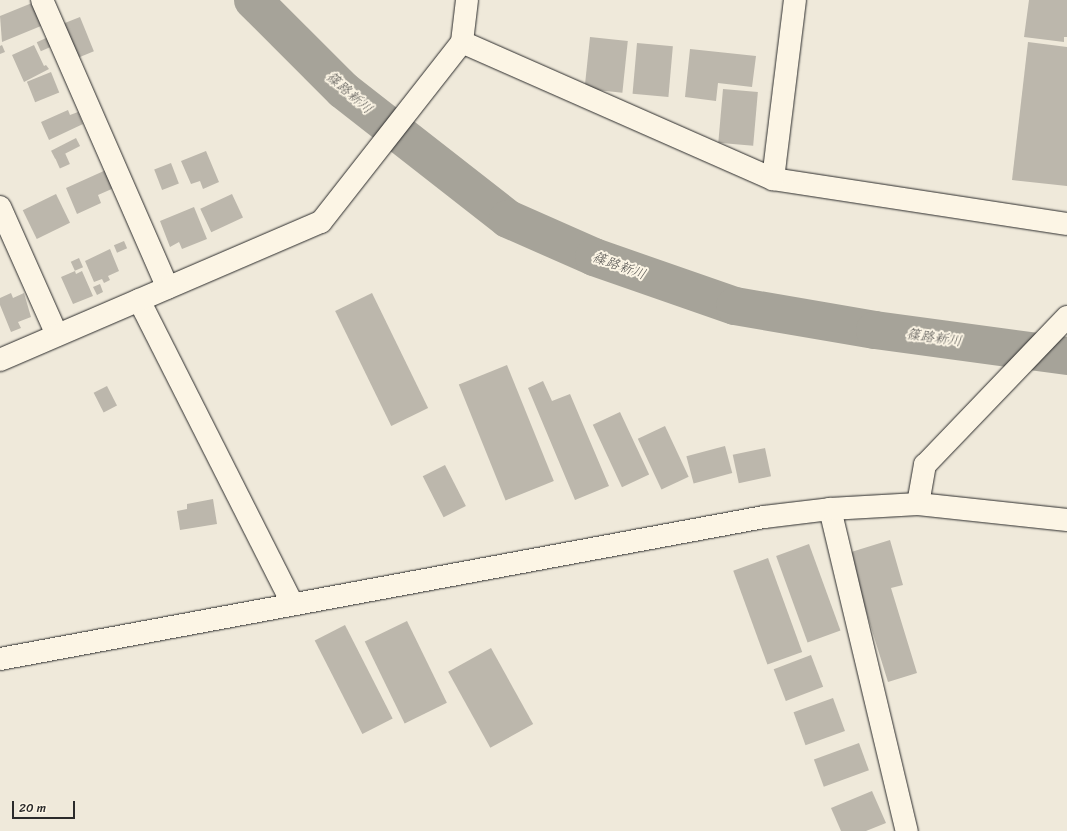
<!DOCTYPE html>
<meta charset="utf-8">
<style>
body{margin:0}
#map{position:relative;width:1067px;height:831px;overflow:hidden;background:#efe9da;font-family:Sriracha,"Klee One",sans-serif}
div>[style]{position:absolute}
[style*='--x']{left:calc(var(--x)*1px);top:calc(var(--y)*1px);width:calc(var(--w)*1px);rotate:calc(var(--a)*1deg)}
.river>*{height:38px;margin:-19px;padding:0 19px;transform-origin:19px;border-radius:19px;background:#a6a399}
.building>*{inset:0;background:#bcb7ac;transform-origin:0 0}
.roads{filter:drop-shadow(0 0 1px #2b2b2b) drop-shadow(0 0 1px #2b2b2b)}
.minor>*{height:22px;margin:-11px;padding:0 11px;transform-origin:11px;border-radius:11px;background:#fcf5e5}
span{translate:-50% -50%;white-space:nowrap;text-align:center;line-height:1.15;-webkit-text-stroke:4px #fcf5e5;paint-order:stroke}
.water-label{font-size:14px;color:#565552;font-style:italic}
.scale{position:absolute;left:12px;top:801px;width:63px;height:18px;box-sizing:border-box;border:2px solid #2b2b2b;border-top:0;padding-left:5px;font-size:12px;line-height:14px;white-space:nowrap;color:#2b2b2b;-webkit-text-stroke:3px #fcf5e5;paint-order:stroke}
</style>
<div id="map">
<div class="river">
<i style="--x:253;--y:0;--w:127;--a:45"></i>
<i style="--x:343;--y:90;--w:209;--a:38"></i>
<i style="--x:508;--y:219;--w:94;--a:23.8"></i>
<i style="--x:594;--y:257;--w:149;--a:19.2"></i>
<i style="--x:735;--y:306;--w:142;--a:9.7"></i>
<i style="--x:875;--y:330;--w:194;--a:7.7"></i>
</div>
<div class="building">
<i style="clip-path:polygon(1029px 0,1067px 0,1067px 37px,1064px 37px,1064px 42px,1024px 37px)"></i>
<i style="clip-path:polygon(32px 3px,41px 26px,2px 42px,0 16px)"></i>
<i style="left:80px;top:17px;width:37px;height:17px;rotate:68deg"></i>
<i style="left:55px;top:34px;width:10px;height:20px;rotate:66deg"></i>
<i style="left:590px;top:37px;width:38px;height:52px;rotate:6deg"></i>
<i style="clip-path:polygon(1028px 42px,1067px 47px,1067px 186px,1012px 180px)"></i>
<i style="left:637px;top:43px;width:36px;height:51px;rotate:5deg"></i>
<i style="clip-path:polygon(2px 45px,5px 52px,0 54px,0 46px)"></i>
<i style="clip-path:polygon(34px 45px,44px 66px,46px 65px,49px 69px,24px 82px,12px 55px)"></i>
<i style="clip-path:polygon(690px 49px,756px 56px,752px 87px,718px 83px,716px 101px,685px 97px)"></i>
<i style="left:51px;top:72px;width:22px;height:26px;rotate:68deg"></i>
<i style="left:723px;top:89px;width:35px;height:54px;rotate:5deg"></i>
<i style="clip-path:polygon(68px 110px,70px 115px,78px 112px,83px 124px,49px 140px,41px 122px)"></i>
<i style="left:76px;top:138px;width:9px;height:28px;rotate:63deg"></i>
<i style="clip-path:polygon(206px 151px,219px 182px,203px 189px,200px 181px,191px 184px,181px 161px)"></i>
<i style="left:65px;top:153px;width:12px;height:11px;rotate:66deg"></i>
<i style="left:171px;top:163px;width:22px;height:18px;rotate:69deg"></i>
<i style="clip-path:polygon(106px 170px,114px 188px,98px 195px,101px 203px,77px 214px,66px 188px)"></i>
<i style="left:56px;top:194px;width:32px;height:37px;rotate:64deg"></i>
<i style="left:232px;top:194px;width:26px;height:35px;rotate:65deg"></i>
<i style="clip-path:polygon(194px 207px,207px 239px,182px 249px,179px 242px,170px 247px,160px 221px)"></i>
<i style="left:124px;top:241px;width:8px;height:11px;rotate:67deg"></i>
<i style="clip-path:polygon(110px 249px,119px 271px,108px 276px,110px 280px,104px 283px,102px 279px,94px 282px,85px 261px)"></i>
<i style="left:79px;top:258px;width:10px;height:9px;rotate:66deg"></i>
<i style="clip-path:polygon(75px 271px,76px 274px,82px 271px,93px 296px,73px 304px,61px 277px)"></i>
<i style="clip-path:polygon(100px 284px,103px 292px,97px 295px,93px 287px)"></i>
<i style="clip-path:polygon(11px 293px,13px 298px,24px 293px,31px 317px,18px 322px,21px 328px,11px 332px,0 305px,0 298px)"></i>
<i style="left:372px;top:293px;width:128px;height:41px;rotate:64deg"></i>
<i style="left:507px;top:365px;width:125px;height:52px;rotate:68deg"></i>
<i style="clip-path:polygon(543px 381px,552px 401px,570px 394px,609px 486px,575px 500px,528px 388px)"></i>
<i style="left:107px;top:386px;width:22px;height:15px;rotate:63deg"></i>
<i style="left:620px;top:412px;width:69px;height:30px;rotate:65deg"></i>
<i style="left:665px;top:426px;width:56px;height:30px;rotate:65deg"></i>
<i style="left:725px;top:446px;width:28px;height:40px;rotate:75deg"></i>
<i style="left:765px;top:448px;width:29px;height:33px;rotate:78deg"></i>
<i style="left:445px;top:465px;width:46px;height:25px;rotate:63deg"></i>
<i style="clip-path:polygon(213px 499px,217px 524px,180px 530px,177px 511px,187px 509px,187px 504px)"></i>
<i style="clip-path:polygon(890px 540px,903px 585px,891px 588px,917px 673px,888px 682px,848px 553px)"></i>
<i style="left:809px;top:544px;width:92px;height:35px;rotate:70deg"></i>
<i style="left:768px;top:558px;width:100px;height:37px;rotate:70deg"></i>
<i style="left:407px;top:621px;width:91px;height:47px;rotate:64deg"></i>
<i style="left:345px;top:625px;width:105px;height:34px;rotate:63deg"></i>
<i style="left:491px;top:648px;width:87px;height:49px;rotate:61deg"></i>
<i style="left:811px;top:655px;width:34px;height:40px;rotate:69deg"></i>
<i style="left:833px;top:698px;width:35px;height:42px;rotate:70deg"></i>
<i style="left:859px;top:743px;width:29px;height:48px;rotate:70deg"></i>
<i style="clip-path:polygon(872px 791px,886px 823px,866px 831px,841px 831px,831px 808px)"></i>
</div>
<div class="roads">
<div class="minor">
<i style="--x:42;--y:0;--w:314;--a:66.4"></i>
<i style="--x:462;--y:42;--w:340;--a:23.8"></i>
<i style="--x:773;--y:179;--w:297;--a:8.7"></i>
<i style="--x:773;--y:179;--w:180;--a:-83"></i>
<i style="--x:0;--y:207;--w:140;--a:66"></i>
<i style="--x:139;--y:300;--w:339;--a:63.2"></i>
<i style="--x:0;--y:360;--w:349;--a:-23.3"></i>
<i style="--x:321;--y:222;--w:229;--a:-51.9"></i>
<i style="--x:462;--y:42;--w:42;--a:-83.2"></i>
<i style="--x:918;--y:504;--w:40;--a:-80"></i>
<i style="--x:925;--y:465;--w:205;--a:-46.2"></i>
<i style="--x:830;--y:509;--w:331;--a:76.6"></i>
<i style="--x:0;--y:659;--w:777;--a:-10.53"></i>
<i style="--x:764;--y:517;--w:66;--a:-6.9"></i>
<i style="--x:830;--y:509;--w:88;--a:-3.3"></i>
<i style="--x:918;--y:504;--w:150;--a:6.1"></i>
</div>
</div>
<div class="water-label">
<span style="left:349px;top:93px;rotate:41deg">篠路新川</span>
<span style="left:619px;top:266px;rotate:20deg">篠路新川</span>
<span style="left:934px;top:338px;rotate:8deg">篠路新川</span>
</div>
<div class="scale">20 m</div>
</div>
